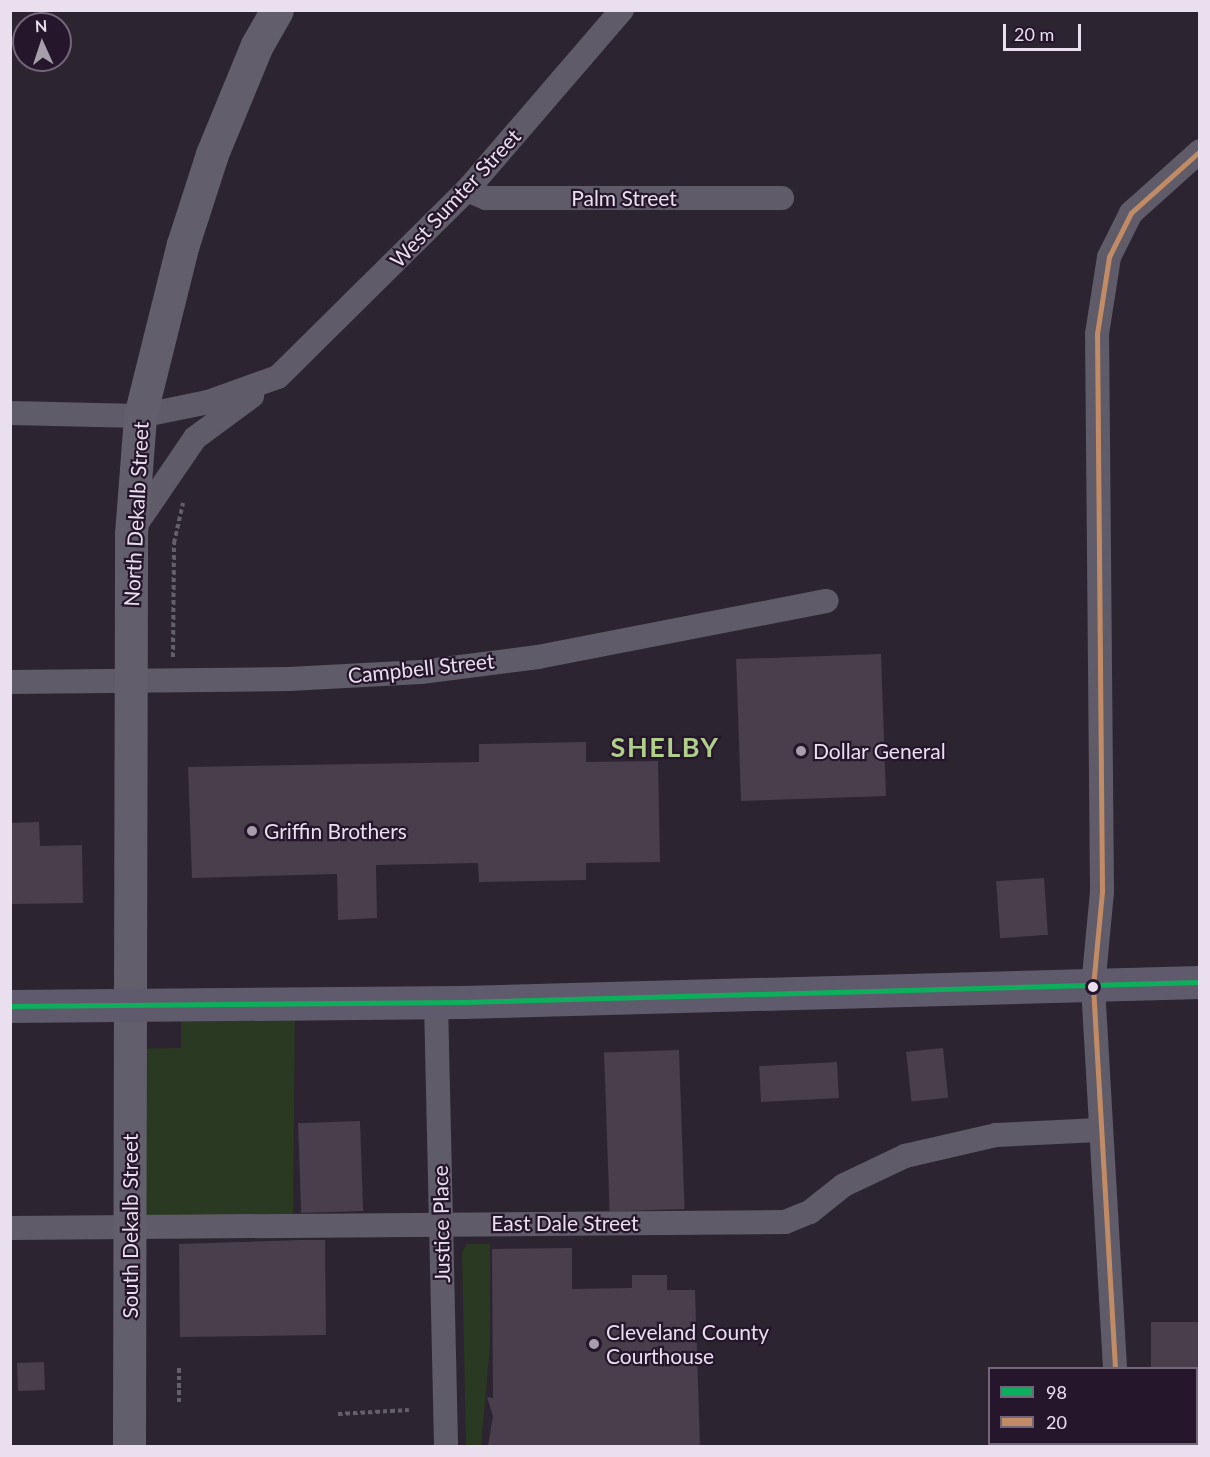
<!DOCTYPE html>
<style>
body{margin:0}
#map{position:relative;width:1210px;height:1457px;overflow:hidden;background:#2d2431;font-family:Lato,sans-serif}
div>[style]{position:absolute}
[style*='--x']{left:calc(var(--x)*1px);top:calc(var(--y)*1px);width:calc(var(--w)*1px);rotate:calc(var(--a)*1deg)}
.green>*{inset:0;background:#2a3921}
.building>*{inset:0;background:#483e4c;transform-origin:0 0}
.path>*{height:4px;margin-top:-2px;transform-origin:0;background:repeating-linear-gradient(90deg,#64606b 0 4.5px,transparent 0 7.5px)}
.street>*{height:24px;margin:-12px;padding:0 12px;transform-origin:12px;border-radius:12px;background:#5f5b68}
.secondary>*{height:33px;margin:-16.5px;padding:0 16.5px;transform-origin:16.5px;border-radius:16.5px;background:#625e6c}
.primary>*{height:33px;margin:-16.5px;padding:0 16.5px;transform-origin:16.5px;border-radius:16.5px;background:#605b6c}
.bus-1>*{height:4.5px;margin:-2.25px;padding:0 2.25px;transform-origin:2.25px;border-radius:2.25px;background:#0daf5c}
.bus-2>*{height:4.5px;margin:-2.25px;padding:0 2.25px;transform-origin:2.25px;border-radius:2.25px;background:#c18c65}
.dots>*{width:16px;height:16px;translate:-50% -50%;box-sizing:border-box;border:3px solid #25162c;border-radius:50%}
span{translate:-50% -50%;white-space:nowrap;text-align:center;line-height:1.15;-webkit-text-stroke:4.5px #25162c;paint-order:stroke}
.street-label{font-size:21px;color:#e9dfee}
.poi-label{font-size:21px;color:#e9dfee}
.left{translate:0 -50%;text-align:left}
.district-label{font-size:27px;color:#b0cf89;font-weight:700;letter-spacing:1.5px}
.frame{position:absolute;inset:0;border:12px solid #e9dfee;pointer-events:none}
.legend{position:absolute;left:988px;top:1367px;width:210px;height:78px;box-sizing:border-box;background:#25162c;border:2px solid #73667a;margin:0;padding:8px 10px;list-style:none;font-size:18px;color:#e9dfee}
.legend li{display:flex;align-items:center;gap:12px;height:30px}
.legend b{width:30px;border:2px solid #73667a}
.north{position:absolute;left:12px;top:12px;width:60px;height:60px;box-sizing:border-box;background:#25162c;border:2px solid #73667a;border-radius:50%;rotate:357deg;font-size:16px;font-weight:700;line-height:24px;text-align:center;color:#e9dfee}
.north::after{content:'';display:block;margin:auto;width:21px;height:27px;background:#a79eac;clip-path:polygon(50% 0,100% 100%,50% 72%,0 100%)}
.scale{position:absolute;left:1003px;top:24px;width:78px;height:27px;box-sizing:border-box;border:3px solid #e9dfee;border-top:0;padding-left:8px;font-size:18px;line-height:21px;white-space:nowrap;color:#e9dfee;-webkit-text-stroke:4px #25162c;paint-order:stroke}
</style>
<div id="map">
<div class="green">
<i style="clip-path:polygon(295px 1004px,293px 1226px,130px 1228px,130px 1049px,181px 1048px,181px 1006px)"></i>
<i style="clip-path:polygon(467px 1244px,490px 1244px,490px 1346px,481px 1446px,466px 1446px,462px 1252px)"></i>
</div>
<div class="building">
<i style="left:881px;top:654px;width:142px;height:145px;rotate:88deg"></i>
<i style="clip-path:polygon(586px 742px,586px 762px,658px 761px,660px 862px,586px 863px,586px 880px,479px 882px,478px 863px,376px 865px,377px 918px,338px 920px,337px 874px,192px 878px,188px 767px,479px 762px,479px 744px)"></i>
<i style="clip-path:polygon(39px 822px,40px 846px,82px 845px,83px 903px,10px 904px,10px 823px)"></i>
<i style="left:1044px;top:878px;width:57px;height:48px;rotate:86deg"></i>
<i style="left:943px;top:1048px;width:50px;height:37px;rotate:84deg"></i>
<i style="left:679px;top:1050px;width:159px;height:75px;rotate:88deg"></i>
<i style="left:837px;top:1062px;width:36px;height:78px;rotate:87deg"></i>
<i style="left:360px;top:1121px;width:90px;height:62px;rotate:88deg"></i>
<i style="clip-path:polygon(301px 1240px,325px 1240px,326px 1335px,180px 1337px,179px 1244px)"></i>
<i style="clip-path:polygon(572px 1248px,572px 1289px,632px 1288px,632px 1275px,667px 1275px,667px 1290px,695px 1290px,700px 1446px,488px 1446px,493px 1416px,487px 1397px,493px 1398px,492px 1249px)"></i>
<i style="left:1200px;top:1322px;width:46px;height:49px;rotate:90deg"></i>
<i style="left:44px;top:1362px;width:28px;height:27px;rotate:88deg"></i>
</div>
<div class="path">
<i style="--x:173;--y:657;--w:114;--a:-89.5"></i>
<i style="--x:174;--y:543;--w:41;--a:-77.3"></i>
<i style="--x:179;--y:1368;--w:34;--a:90"></i>
<i style="--x:338;--y:1414;--w:71;--a:-3.2"></i>
</div>
<div class="street">
<i style="--x:467;--y:190;--w:21;--a:23"></i>
<i style="--x:486;--y:198;--w:296;--a:0"></i>
<i style="--x:10;--y:413;--w:130;--a:1.3"></i>
<i style="--x:140;--y:416;--w:69;--a:-11.6"></i>
<i style="--x:208;--y:402;--w:74;--a:-19.7"></i>
<i style="--x:278;--y:377;--w:266;--a:-44.7"></i>
<i style="--x:467;--y:190;--w:238;--a:-49.3"></i>
<i style="--x:133;--y:529;--w:110;--a:-55.7"></i>
<i style="--x:195;--y:438;--w:71;--a:-36.4"></i>
<i style="--x:10;--y:682;--w:279;--a:-0.6"></i>
<i style="--x:289;--y:679;--w:132;--a:-3"></i>
<i style="--x:421;--y:672;--w:118;--a:-7.3"></i>
<i style="--x:538;--y:657;--w:294;--a:-11"></i>
<i style="--x:436;--y:1002;--w:444;--a:88.7"></i>
<i style="--x:10;--y:1228;--w:775;--a:-0.44"></i>
<i style="--x:785;--y:1222;--w:27;--a:-22"></i>
<i style="--x:810;--y:1212;--w:43;--a:-38.5"></i>
<i style="--x:844;--y:1185;--w:68;--a:-25.4"></i>
<i style="--x:905;--y:1156;--w:93;--a:-13"></i>
<i style="--x:996;--y:1135;--w:103;--a:-2.8"></i>
<i style="--x:1115;--y:1368;--w:382;--a:-93.3"></i>
<i style="--x:1093;--y:987;--w:96;--a:-84.6"></i>
<i style="--x:1102;--y:891;--w:557;--a:-90.51"></i>
<i style="--x:1097;--y:334;--w:78;--a:-81.1"></i>
<i style="--x:1109;--y:257;--w:49;--a:-63.4"></i>
<i style="--x:1131;--y:213;--w:93;--a:-41.9"></i>
<i style="--x:1109;--y:1446;--w:2;--a:-63"></i>
</div>
<div class="secondary">
<i style="--x:129;--y:1446;--w:912;--a:-89.87"></i>
<i style="--x:131;--y:534;--w:118;--a:-85.6"></i>
<i style="--x:140;--y:416;--w:177;--a:-76"></i>
<i style="--x:183;--y:244;--w:95;--a:-72.1"></i>
<i style="--x:212;--y:154;--w:118;--a:-67.6"></i>
<i style="--x:257;--y:45;--w:40;--a:-60.3"></i>
</div>
<div class="primary">
<i style="--x:10;--y:1006;--w:453;--a:-0.5"></i>
<i style="--x:463;--y:1002;--w:737;--a:-1.55"></i>
</div>
<div class="bus-1">
<i style="--x:10;--y:1006;--w:453;--a:-0.5"></i>
<i style="--x:463;--y:1002;--w:737;--a:-1.55"></i>
</div>
<div class="bus-2">
<i style="--x:1115;--y:1368;--w:382;--a:-93.3"></i>
<i style="--x:1093;--y:987;--w:96;--a:-84.6"></i>
<i style="--x:1102;--y:891;--w:557;--a:-90.51"></i>
<i style="--x:1097;--y:334;--w:78;--a:-81.1"></i>
<i style="--x:1109;--y:257;--w:49;--a:-63.4"></i>
<i style="--x:1131;--y:213;--w:93;--a:-41.9"></i>
</div>
<div class="dots">
<i style="left:801px;top:751px;background:#a79eac"></i>
<i style="left:252px;top:831px;background:#a79eac"></i>
<i style="left:1093px;top:987px;background:#e9dfee"></i>
<i style="left:594px;top:1344px;background:#a79eac"></i>
</div>
<div class="street-label">
<span style="left:455px;top:198px;rotate:-47deg">West Sumter Street</span>
<span style="left:624px;top:198px">Palm Street</span>
<span style="left:136px;top:514px;rotate:-87deg">North Dekalb Street</span>
<span style="left:421px;top:668px;rotate:-6deg">Campbell Street</span>
<span style="left:565px;top:1223px">East Dale Street</span>
<span style="left:441px;top:1224px;rotate:-91deg">Justice Place</span>
<span style="left:130px;top:1226px;rotate:-90deg">South Dekalb Street</span>
</div>
<div class="poi-label">
<span class="left" style="left:813px;top:751px">Dollar General</span>
<span class="left" style="left:264px;top:831px">Griffin Brothers</span>
<span class="left" style="left:606px;top:1344px">Cleveland County<br>Courthouse</span>
</div>
<div class="district-label">
<span style="left:665px;top:747px">SHELBY</span>
</div>
<div class="frame"></div>
<ul class="legend">
<li><b style="height:8px;background:#0daf5c"></b>98</li>
<li><b style="height:8px;background:#c18c65"></b>20</li>
</ul>
<div class="north">N</div>
<div class="scale">20 m</div>
</div>
